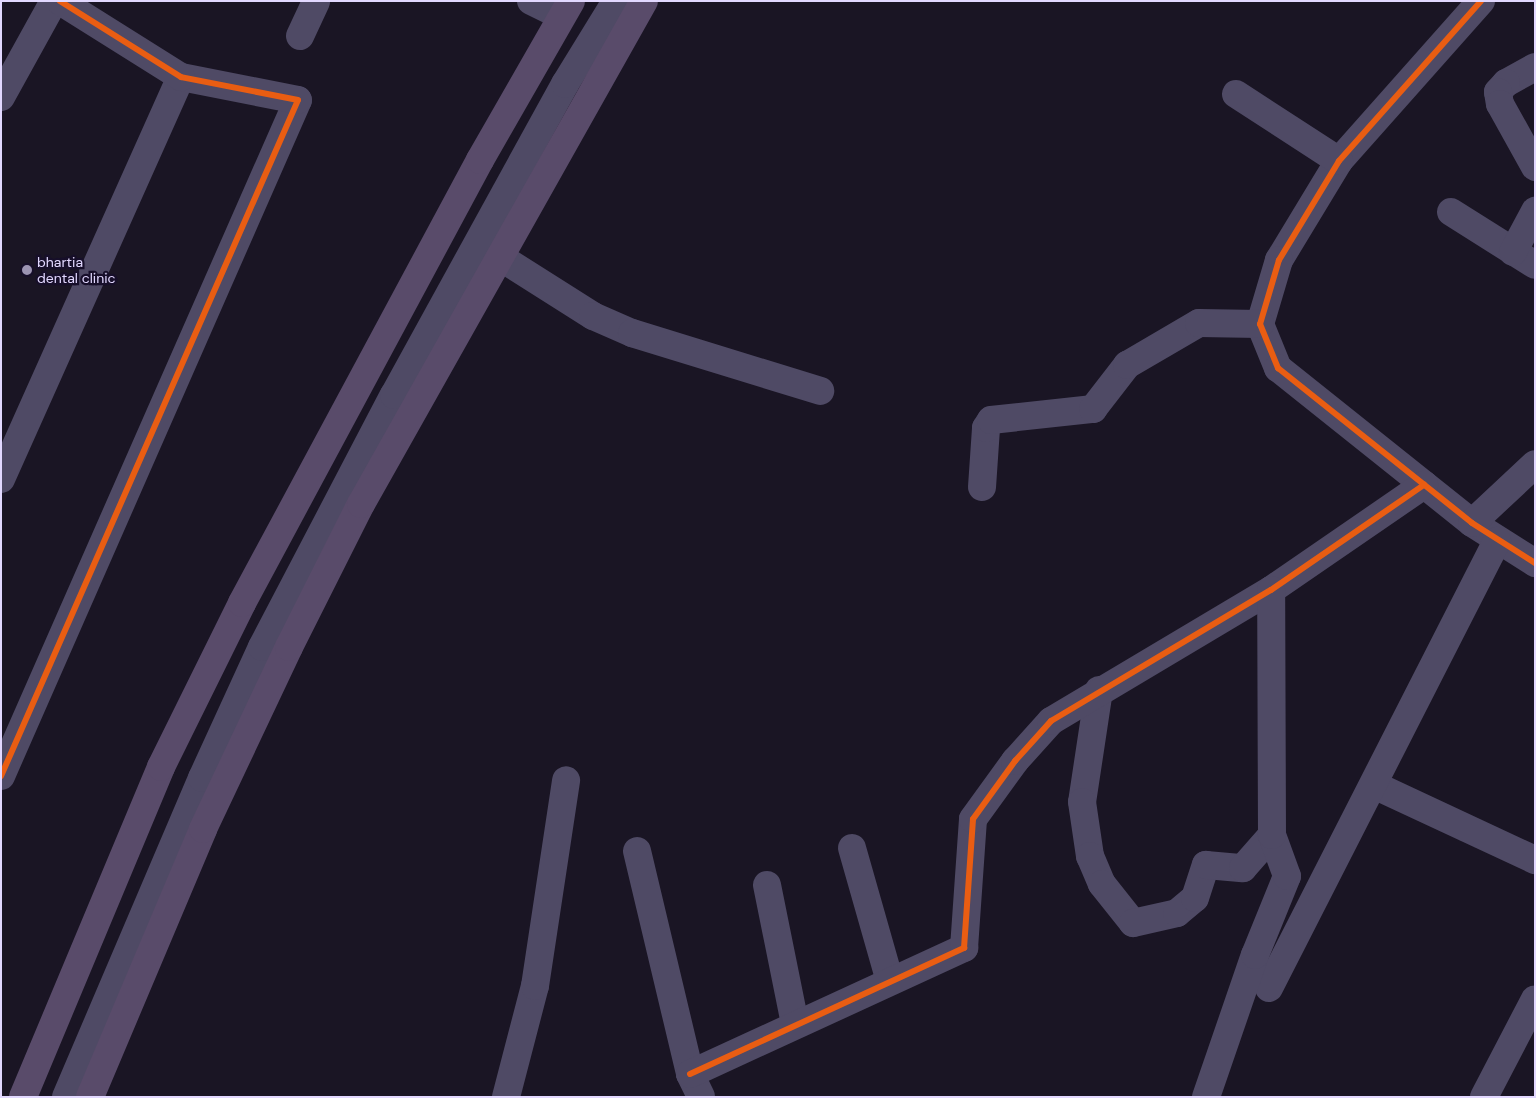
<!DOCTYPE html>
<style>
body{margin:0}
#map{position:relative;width:1536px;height:1098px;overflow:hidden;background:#1a1524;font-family:"DM Sans",sans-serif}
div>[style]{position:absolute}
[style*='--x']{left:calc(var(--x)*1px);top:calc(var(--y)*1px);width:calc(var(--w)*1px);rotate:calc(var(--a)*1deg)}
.minor>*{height:28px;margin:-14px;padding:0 14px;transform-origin:14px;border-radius:14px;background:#4f4a65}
.major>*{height:28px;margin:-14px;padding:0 14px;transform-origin:14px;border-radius:14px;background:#594b6a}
.cycleway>*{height:6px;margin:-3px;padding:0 3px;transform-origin:3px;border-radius:3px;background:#e95d12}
.dots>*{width:14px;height:14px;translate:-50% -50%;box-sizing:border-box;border:2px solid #170f2a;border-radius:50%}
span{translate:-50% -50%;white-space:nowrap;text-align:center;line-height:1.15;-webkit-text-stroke:4.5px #170f2a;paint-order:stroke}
.poi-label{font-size:14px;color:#e2d8ff}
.left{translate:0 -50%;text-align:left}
.frame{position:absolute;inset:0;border:2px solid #e2d8ff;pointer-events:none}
</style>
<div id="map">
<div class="minor">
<i style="--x:531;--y:1;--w:34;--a:26"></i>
<i style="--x:1481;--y:1;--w:214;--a:131.6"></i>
<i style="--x:1339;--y:161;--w:116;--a:121.2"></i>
<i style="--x:1279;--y:260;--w:67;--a:106.5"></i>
<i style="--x:1260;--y:324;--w:48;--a:67.8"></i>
<i style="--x:1278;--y:368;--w:248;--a:38.6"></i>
<i style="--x:1472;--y:523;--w:75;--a:32.4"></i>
<i style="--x:300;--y:36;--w:38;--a:-65"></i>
<i style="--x:1535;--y:67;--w:33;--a:151"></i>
<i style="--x:1506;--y:83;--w:12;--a:132"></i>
<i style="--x:1498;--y:92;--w:12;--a:81"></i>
<i style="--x:1500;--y:104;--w:72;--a:60.9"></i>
<i style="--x:1236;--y:94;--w:123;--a:33"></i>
<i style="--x:1;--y:97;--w:110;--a:-61.1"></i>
<i style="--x:1451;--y:212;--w:99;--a:32.2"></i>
<i style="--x:1513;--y:252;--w:47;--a:-61.8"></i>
<i style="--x:500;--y:257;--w:110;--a:32.4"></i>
<i style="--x:593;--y:316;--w:43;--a:23.6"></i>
<i style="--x:632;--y:333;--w:197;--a:17.1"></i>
<i style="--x:1;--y:479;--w:440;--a:-65.9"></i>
<i style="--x:982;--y:487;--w:59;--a:-86.1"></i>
<i style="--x:986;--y:428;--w:9;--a:-58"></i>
<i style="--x:991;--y:420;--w:103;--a:-6.2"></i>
<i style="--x:1093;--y:409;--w:56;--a:-52.3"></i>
<i style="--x:1127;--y:365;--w:83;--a:-30.3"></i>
<i style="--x:1199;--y:323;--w:61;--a:0.9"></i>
<i style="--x:1472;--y:523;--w:86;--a:-43.1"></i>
<i style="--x:1099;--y:690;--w:113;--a:98.6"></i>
<i style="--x:1082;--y:802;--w:55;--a:81.6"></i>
<i style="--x:1090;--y:856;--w:30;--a:67"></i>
<i style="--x:1102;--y:884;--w:50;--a:51.5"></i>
<i style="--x:1133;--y:923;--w:45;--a:-12.8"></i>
<i style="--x:1177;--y:913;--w:23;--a:-40"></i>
<i style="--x:1195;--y:898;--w:35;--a:-72"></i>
<i style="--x:1206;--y:865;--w:37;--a:5"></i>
<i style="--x:1243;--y:868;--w:44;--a:-48.7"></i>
<i style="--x:1;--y:776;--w:738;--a:-66.28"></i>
<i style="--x:298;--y:100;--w:119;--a:-168.9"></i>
<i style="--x:181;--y:77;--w:143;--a:-147.9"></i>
<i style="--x:1374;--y:785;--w:178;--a:25"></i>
<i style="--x:852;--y:848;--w:138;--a:74.1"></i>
<i style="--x:637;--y:851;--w:229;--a:76.6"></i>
<i style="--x:690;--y:1074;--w:25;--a:64"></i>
<i style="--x:767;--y:885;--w:142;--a:78.6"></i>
<i style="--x:1269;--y:988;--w:502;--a:-62.98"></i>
<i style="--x:690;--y:1074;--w:302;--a:-24.7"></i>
<i style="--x:964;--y:948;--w:129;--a:-86"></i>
<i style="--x:973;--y:819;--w:72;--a:-54.1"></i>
<i style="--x:1015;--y:761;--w:54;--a:-48"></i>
<i style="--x:1051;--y:721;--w:256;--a:-30.8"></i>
<i style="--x:1271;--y:590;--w:186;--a:-34.5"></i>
<i style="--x:66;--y:1097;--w:347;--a:-66.9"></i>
<i style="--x:202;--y:778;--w:144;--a:-65.4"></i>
<i style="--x:262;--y:647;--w:284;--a:-62.4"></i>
<i style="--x:394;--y:395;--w:355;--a:-61.2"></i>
<i style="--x:565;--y:84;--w:97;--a:-58.4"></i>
<i style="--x:506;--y:1097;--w:115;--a:-75.4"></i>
<i style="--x:535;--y:986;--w:208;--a:-81.4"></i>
<i style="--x:1206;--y:1097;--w:150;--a:-71"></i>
<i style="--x:1255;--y:955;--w:85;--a:-67.9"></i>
<i style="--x:1287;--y:876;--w:44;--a:-110.1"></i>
<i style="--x:1272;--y:835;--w:245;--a:-90.2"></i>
<i style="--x:1484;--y:1097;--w:110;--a:-62.5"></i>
</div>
<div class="major">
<i style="--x:23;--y:1097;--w:358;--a:-67.3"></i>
<i style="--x:161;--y:767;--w:183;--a:-63.7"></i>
<i style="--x:242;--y:603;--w:503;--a:-61.75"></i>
<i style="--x:480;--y:160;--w:183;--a:-60.2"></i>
<i style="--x:90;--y:1097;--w:291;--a:-67.1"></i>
<i style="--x:203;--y:829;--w:201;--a:-64.7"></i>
<i style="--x:289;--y:647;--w:160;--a:-63.3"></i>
<i style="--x:361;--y:504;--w:577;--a:-60.64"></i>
</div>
<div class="cycleway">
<i style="--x:1481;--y:1;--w:214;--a:131.6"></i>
<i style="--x:1339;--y:161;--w:116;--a:121.2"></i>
<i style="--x:1279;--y:260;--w:67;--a:106.5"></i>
<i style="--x:1260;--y:324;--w:48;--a:67.8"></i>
<i style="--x:1278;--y:368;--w:248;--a:38.6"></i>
<i style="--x:1472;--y:523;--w:75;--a:32.4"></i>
<i style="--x:1;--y:776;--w:738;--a:-66.28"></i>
<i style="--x:298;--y:100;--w:119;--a:-168.9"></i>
<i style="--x:181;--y:77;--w:143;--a:-147.9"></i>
<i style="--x:690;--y:1074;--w:302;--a:-24.7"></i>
<i style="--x:964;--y:948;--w:129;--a:-86"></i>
<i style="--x:973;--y:819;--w:72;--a:-54.1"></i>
<i style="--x:1015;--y:761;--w:54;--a:-48"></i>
<i style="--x:1051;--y:721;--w:256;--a:-30.8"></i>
<i style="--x:1271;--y:590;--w:186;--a:-34.5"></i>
</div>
<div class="dots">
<i style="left:27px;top:270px;background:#9c94b2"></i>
</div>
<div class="poi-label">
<span class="left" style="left:37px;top:270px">bhartia<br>dental clinic</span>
</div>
<div class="frame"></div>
</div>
